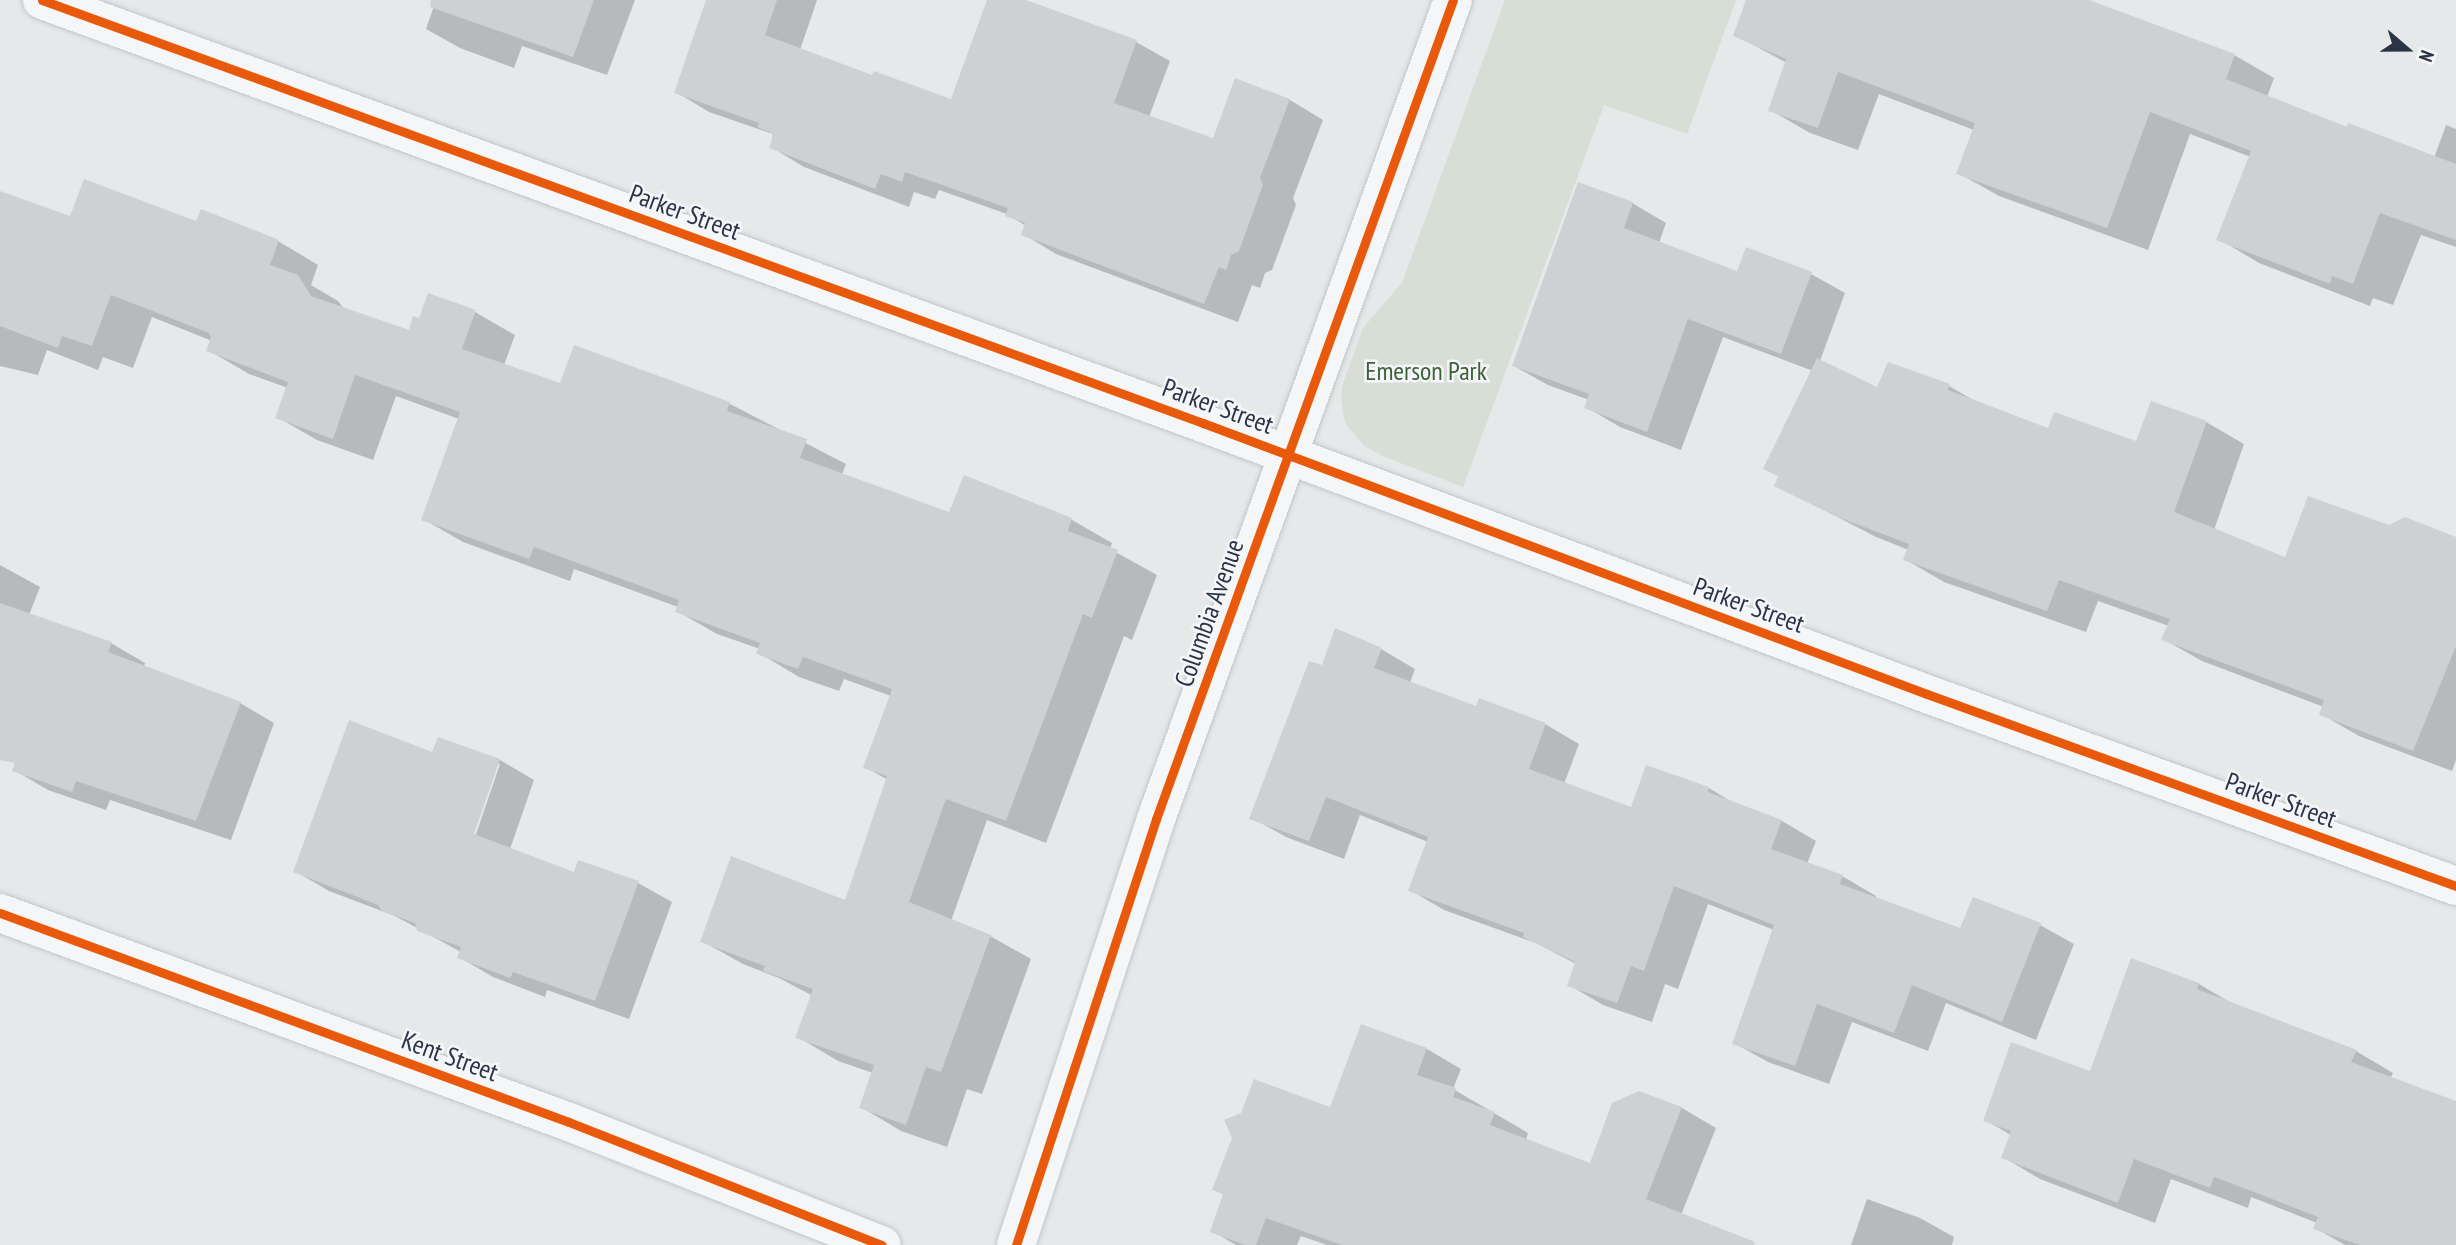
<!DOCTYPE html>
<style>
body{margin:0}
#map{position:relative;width:2456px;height:1245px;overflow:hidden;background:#e6e8ea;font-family:"PT Sans Narrow",sans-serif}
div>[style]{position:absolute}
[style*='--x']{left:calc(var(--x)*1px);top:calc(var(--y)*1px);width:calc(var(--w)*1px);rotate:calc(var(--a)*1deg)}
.green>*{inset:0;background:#d6ded6}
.shadow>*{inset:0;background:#0003}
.building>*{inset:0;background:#ced0d3}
.roads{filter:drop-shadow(0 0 2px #c4c6c8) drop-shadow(0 0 2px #c4c6c8)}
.minor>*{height:38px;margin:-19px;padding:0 19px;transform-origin:19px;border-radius:19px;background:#f5f6f7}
.tertiary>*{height:38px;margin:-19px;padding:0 19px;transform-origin:19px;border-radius:19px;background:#f5f6f7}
.cycleway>*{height:9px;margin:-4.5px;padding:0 4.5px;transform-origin:4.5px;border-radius:4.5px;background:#e8590c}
span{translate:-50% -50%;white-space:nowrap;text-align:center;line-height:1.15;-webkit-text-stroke:5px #f4f6f9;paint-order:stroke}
.street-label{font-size:26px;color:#2b3445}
.park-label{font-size:26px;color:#3f6138}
.north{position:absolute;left:2372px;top:14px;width:70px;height:70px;-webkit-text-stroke:5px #f4f6f9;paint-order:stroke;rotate:110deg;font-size:19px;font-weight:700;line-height:28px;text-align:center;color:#2b3445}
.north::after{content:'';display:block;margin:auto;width:24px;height:32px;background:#2b3445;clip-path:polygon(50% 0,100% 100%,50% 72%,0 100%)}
</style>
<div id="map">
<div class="green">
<i style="clip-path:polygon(1505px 0,1736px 0,1687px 134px,1604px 105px,1463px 487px,1385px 457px,1364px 446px,1345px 423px,1341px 399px,1343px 383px,1363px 328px,1402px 283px)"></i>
</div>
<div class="shadow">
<i style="clip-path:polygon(436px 0,635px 0,607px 75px,522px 46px,514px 68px,460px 48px,426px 29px)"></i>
<i style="clip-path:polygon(708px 0,817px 0,800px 50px,873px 78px,952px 101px,988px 0,1021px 0,1136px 42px,1170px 61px,1149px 117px,1214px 140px,1236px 80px,1290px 100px,1323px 120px,1293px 198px,1296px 205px,1272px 270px,1265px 273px,1260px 288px,1252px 285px,1238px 322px,1056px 254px,1023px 234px,1026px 226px,1007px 214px,939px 190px,935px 199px,914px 192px,909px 207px,804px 167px,771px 147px,773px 134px,709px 112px,676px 92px)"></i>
<i style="clip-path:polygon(1748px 0,2083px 0,2234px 55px,2274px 78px,2267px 97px,2348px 129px,2434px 158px,2446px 125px,2456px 129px,2456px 247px,2421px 235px,2393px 305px,2373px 298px,2370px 306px,2259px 263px,2219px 239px,2251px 157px,2190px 134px,2148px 250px,1999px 196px,1958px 173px,1974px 130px,1879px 94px,1858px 150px,1810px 133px,1770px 110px,1787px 63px,1735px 35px)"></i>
<i style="clip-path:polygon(0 193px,72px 218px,197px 223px,278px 241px,318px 265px,311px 285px,338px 301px,344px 309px,410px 332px,420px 320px,475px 312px,515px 335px,504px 365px,561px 385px,575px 347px,730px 404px,846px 464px,842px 475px,950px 515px,965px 478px,1072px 520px,1112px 543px,1110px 549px,1157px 575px,1132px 640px,1124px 636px,1046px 843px,987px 820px,951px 921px,990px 936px,1031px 959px,982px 1094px,967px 1089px,947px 1147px,901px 1131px,861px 1107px,873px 1073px,838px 1061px,798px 1037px,813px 996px,779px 978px,743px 964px,702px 941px,846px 902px,888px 780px,865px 767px,891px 696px,844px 679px,839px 691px,799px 677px,759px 653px,760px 649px,717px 634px,677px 611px,678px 607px,574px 569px,570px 581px,463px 542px,423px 519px,459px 419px,396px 396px,373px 460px,317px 440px,277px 417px,288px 388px,249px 374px,208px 350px,212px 341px,152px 317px,133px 368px,103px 357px,98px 370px,47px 350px,38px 375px,0 366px)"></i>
<i style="clip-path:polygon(1632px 203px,1666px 223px,1659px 243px,1738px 274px,1811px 274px,1845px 293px,1820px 361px,1878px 389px,1949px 386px,1982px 405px,2049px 430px,2137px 443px,2206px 422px,2244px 444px,2214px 530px,2286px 559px,2389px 527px,2456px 538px,2456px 760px,2452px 771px,2359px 736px,2321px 714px,2324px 707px,2202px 661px,2163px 639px,2169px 626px,2098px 601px,2086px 632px,1944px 582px,1906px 560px,1909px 550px,1876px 537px,1776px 485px,1813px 371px,1723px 337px,1681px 450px,1620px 427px,1586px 407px,1589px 400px,1548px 385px,1514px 366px)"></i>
<i style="clip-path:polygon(0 565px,40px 587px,29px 615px,111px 643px,145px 663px,144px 667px,240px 703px,274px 723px,231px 840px,110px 800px,106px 810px,48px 790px,14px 770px,26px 731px,0 721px)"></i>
<i style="clip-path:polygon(1381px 649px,1415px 669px,1410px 683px,1477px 709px,1545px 724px,1579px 744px,1564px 784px,1632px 809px,1647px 767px,1709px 788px,1735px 804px,1782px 821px,1816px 841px,1807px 864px,1842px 876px,1876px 896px,1875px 899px,1961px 930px,2040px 925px,2074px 944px,2036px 1040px,1946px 1003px,1928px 1051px,1852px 1022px,1829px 1084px,1768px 1062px,1734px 1043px,1774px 930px,1708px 904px,1678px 989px,1665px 984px,1652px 1022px,1603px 1005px,1569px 985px,1576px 964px,1536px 943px,1444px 910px,1410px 890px,1428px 842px,1360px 815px,1344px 859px,1286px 837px,1252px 818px,1323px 668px)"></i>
<i style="clip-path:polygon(evenodd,439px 739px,500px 760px,534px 780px,510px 849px,575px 874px,638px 883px,672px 902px,629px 1019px,547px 990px,545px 997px,493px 977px,459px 957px,461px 952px,395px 916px,329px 891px,295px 871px,433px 754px,439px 739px,497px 764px,500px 764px,473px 843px,470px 842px,497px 764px)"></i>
<i style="clip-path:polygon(2132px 960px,2199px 984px,2233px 1004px,2356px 1051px,2393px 1073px,2390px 1079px,2456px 1103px,2456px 1245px,2345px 1245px,2315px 1228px,2317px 1223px,2251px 1197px,2248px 1208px,2171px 1179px,2155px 1223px,2040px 1179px,2003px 1157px,2011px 1135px,1985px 1120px,2091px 1073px)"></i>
<i style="clip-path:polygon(1362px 1026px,1427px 1049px,1461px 1069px,1453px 1089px,1528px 1133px,1526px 1140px,1591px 1165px,1639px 1093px,1682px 1108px,1716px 1128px,1681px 1215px,1744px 1245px,1327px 1245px,1301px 1236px,1297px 1245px,1236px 1245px,1212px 1231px,1331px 1110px)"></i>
<i style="clip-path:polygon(1867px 1199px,1920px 1218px,1954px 1237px,1952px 1245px,1851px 1245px)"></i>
</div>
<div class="building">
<i style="clip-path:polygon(431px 0,594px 0,573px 57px,430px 7px)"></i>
<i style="clip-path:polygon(706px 0,777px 0,765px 35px,872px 75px,874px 71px,951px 99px,987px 0,1026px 0,1137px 40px,1114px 103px,1213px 138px,1235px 78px,1290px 99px,1260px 178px,1263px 185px,1239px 251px,1231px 255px,1226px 270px,1219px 267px,1204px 304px,1021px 235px,1025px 223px,1005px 216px,1008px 208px,905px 172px,902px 182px,881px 174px,875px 189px,769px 148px,774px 134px,757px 127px,759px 123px,674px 93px)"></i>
<i style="clip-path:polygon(1746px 0,2089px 0,2235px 54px,2226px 79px,2347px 127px,2348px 123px,2456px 164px,2456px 240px,2380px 213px,2353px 284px,2332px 276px,2330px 284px,2216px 240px,2251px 151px,2150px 112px,2107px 228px,1956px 174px,1975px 123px,1838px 72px,1818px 128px,1768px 111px,1786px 59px,1733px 36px)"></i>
<i style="clip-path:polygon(84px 179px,196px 221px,201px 209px,279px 240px,270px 265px,298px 275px,311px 296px,409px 330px,413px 316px,419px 318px,428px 293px,476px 310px,462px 349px,560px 383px,574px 345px,730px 402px,727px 411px,807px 439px,800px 458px,949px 512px,964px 475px,1072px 518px,1068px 531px,1118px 550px,1092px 618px,1083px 614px,1006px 821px,946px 799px,909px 902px,991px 935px,941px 1072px,926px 1067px,906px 1125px,859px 1108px,874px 1065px,795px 1038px,813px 989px,763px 971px,765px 966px,700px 942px,731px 856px,845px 900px,887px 776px,863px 768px,892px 689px,803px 657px,798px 669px,756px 654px,760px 643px,675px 612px,679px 600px,534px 547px,529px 559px,421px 520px,460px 412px,355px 375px,333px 439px,275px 418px,288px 382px,206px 351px,211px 337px,209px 333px,111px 295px,92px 346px,62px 336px,58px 348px,0 326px,0 191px,70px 216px)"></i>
<i style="clip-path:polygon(1578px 182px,1633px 202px,1624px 228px,1737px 271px,1746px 247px,1812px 272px,1781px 354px,1688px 319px,1647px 432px,1584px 408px,1589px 394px,1512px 366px)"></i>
<i style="clip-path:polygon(1817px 358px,1877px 387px,1888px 362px,1950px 384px,1948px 390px,2048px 428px,2054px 412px,2136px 441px,2151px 401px,2207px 421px,2174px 512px,2285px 557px,2308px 496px,2389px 525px,2405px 517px,2456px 537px,2456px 646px,2413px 751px,2319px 715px,2324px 700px,2161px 640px,2170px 619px,2059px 580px,2047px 611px,1903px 560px,1909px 544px,1835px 516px,1774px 486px,1778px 476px,1763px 469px)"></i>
<i style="clip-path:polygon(0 603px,112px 642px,108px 652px,241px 702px,196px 821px,76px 781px,72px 792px,12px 771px,15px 763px,0 760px)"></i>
<i style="clip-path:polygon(1335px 628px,1382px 648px,1374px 668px,1476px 706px,1479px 698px,1546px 723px,1529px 769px,1631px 807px,1646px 765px,1709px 787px,1708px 792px,1782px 820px,1771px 849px,1843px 875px,1840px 884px,1960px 928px,1973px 897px,2041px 923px,2002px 1022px,1912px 985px,1894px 1033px,1817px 1004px,1795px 1066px,1732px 1044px,1774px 925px,1674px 886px,1644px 971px,1631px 966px,1617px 1003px,1567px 986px,1575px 962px,1523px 937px,1524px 933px,1408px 891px,1428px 837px,1326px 797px,1309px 841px,1249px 819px,1309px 661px,1322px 665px)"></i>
<i style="clip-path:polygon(349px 720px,432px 752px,438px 737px,500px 759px,474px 834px,574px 872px,578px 860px,639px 881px,595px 1001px,513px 972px,510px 978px,457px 958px,461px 947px,417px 931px,415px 923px,382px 911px,378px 905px,293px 872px)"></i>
<i style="clip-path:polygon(2131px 958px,2199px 983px,2197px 989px,2357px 1050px,2351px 1062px,2456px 1101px,2456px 1245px,2360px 1245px,2313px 1229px,2318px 1217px,2262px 1195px,2214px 1177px,2210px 1188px,2134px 1159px,2118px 1203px,2001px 1158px,2011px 1131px,1983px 1121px,2011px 1042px,2090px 1071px)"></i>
<i style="clip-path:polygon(1361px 1024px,1427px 1048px,1417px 1075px,1456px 1088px,1453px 1097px,1495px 1112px,1490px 1125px,1590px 1163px,1612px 1103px,1639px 1091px,1682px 1107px,1646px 1199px,1755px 1242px,1754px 1245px,1342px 1245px,1266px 1218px,1256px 1245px,1245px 1245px,1210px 1232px,1223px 1194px,1212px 1190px,1232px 1138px,1224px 1120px,1241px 1113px,1254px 1079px,1330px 1107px)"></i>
</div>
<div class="roads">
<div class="minor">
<i style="--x:42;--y:0;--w:1236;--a:20.02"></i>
<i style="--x:1203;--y:423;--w:773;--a:20.52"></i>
<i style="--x:1927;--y:694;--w:563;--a:19.95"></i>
<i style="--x:0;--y:913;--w:606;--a:20.17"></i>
<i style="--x:569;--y:1122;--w:336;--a:21.5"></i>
</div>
<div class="tertiary">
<i style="--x:1016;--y:1245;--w:448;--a:-71.8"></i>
<i style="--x:1156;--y:819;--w:871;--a:-70.07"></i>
</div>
</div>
<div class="cycleway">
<i style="--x:42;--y:0;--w:1236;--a:20.02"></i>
<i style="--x:1203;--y:423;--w:773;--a:20.52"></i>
<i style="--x:1927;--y:694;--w:563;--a:19.95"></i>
<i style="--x:0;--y:913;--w:606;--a:20.17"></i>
<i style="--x:569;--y:1122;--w:336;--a:21.5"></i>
<i style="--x:1016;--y:1245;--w:448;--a:-71.8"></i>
<i style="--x:1156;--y:819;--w:871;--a:-70.07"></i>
</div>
<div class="street-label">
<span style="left:685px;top:212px;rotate:20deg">Parker Street</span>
<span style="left:1218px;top:406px;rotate:20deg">Parker Street</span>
<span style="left:1749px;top:605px;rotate:20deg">Parker Street</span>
<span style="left:1209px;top:613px;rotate:-70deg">Columbia Avenue</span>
<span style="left:2281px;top:800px;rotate:20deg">Parker Street</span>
<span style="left:450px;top:1056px;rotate:20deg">Kent Street</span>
</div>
<div class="park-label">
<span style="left:1426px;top:371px">Emerson Park</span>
</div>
<div class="north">N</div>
</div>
